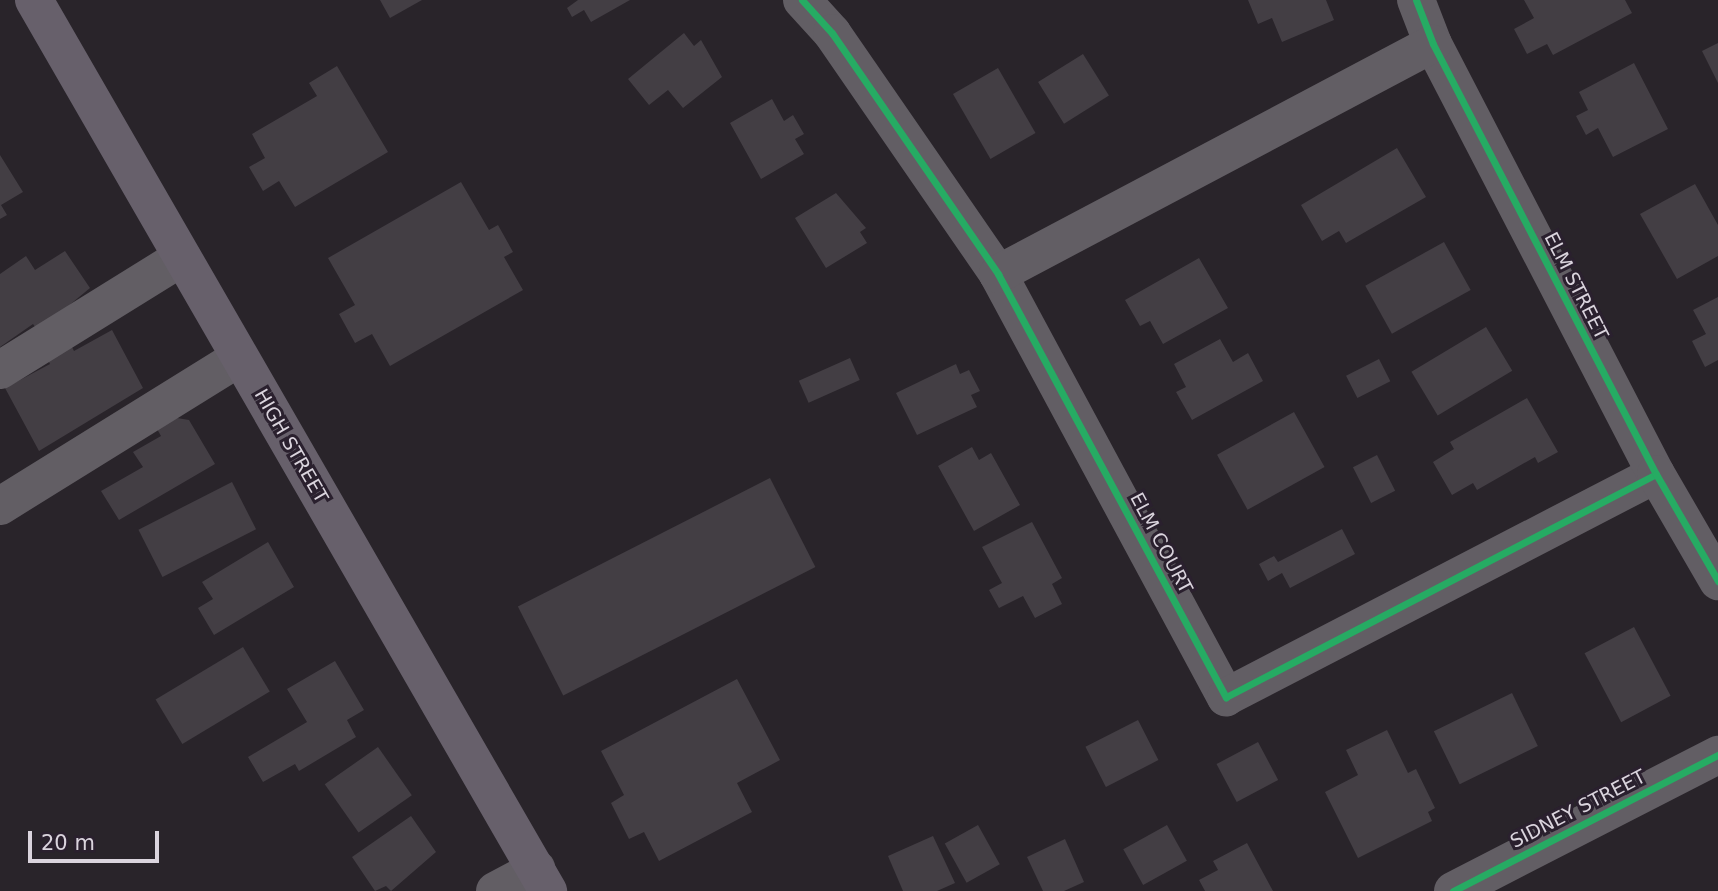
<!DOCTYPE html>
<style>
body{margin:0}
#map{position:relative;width:1718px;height:891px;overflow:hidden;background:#29242a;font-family:"DejaVu Sans",sans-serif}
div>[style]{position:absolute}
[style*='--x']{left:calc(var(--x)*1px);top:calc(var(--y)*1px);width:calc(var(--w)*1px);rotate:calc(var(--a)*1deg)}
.building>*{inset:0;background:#433e44;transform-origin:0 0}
.minor>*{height:38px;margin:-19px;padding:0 19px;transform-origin:19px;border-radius:19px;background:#625e64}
.major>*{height:38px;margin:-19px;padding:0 19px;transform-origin:19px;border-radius:19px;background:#67606b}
.cycleway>*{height:7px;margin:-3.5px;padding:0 3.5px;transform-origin:3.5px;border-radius:3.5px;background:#26ab63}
span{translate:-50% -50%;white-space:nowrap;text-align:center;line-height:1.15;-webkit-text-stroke:6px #2a202e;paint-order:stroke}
.street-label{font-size:19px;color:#dad4dd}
.scale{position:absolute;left:28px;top:831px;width:131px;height:32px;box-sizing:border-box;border:4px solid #dad4dd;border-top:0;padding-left:9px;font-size:21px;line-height:24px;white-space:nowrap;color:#dad4dd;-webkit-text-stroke:5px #2a202e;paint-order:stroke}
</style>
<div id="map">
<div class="building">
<i style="clip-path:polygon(380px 0,422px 0,390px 18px)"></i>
<i style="clip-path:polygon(578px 0,630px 0,591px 22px,584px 10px,572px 17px,567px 8px)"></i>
<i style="clip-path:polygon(1248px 0,1326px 0,1334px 20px,1282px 42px,1272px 18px,1258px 24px)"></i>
<i style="clip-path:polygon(1524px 0,1625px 0,1632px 13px,1553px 55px,1547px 44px,1527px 54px,1514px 29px,1534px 18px)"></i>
<i style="clip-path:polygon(684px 33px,694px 46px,701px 40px,722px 77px,683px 108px,668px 90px,649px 105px,628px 79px)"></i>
<i style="clip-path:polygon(1718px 43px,1718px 83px,1702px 51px)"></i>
<i style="left:1083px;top:54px;width:49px;height:53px;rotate:58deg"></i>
<i style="clip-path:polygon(1634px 63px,1668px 129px,1613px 157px,1598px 128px,1586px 135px,1576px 116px,1588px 110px,1579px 92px)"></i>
<i style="clip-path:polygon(337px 66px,388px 152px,295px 207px,279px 181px,263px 191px,249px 167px,265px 158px,252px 134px,317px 96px,309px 83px)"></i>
<i style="left:998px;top:68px;width:75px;height:52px;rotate:60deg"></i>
<i style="clip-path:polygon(772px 99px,784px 121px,793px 115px,804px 134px,795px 139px,804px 154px,761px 179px,730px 123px)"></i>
<i style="clip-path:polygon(1397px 148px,1426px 197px,1346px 243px,1339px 231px,1322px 241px,1301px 205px)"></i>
<i style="clip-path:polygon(0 155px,23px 192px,1px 205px,7px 215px,0 219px)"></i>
<i style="clip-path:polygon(461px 182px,489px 230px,498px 225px,513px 252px,504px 257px,523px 290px,390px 366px,372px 334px,355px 343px,339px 314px,355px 305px,328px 258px)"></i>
<i style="clip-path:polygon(1695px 184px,1718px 225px,1718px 256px,1677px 279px,1640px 214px)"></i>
<i style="clip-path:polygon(836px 193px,866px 228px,860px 232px,867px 243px,826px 268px,795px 218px)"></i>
<i style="left:1444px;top:242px;width:55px;height:90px;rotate:61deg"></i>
<i style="clip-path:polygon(65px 251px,90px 288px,38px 331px,33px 324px,0 347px,0 274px,26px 256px,35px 270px)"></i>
<i style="clip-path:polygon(1199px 258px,1228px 308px,1163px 344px,1150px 321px,1140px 326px,1125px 300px)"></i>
<i style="clip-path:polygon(1718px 297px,1718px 360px,1705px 367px,1692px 341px,1706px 334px,1693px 310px)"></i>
<i style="left:1486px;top:327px;width:51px;height:87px;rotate:59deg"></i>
<i style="clip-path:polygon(112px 330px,143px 388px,39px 451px,5px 388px,50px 364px,45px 354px,69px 341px,74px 351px)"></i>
<i style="clip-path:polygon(1220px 339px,1233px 362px,1248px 353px,1263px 381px,1192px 420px,1176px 392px,1186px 387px,1174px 364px)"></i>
<i style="left:850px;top:358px;width:24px;height:56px;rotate:66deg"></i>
<i style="left:1379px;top:359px;width:25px;height:37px;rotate:63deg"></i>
<i style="clip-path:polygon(956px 364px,960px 374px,969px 370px,980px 391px,971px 395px,977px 407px,917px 435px,896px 393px)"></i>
<i style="clip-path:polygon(1527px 398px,1558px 452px,1538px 463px,1535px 457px,1477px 490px,1473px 483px,1452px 495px,1433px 462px,1454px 449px,1450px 442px)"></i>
<i style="left:1294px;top:412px;width:63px;height:88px;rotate:61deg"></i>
<i style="clip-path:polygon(177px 418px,189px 420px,215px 464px,119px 520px,101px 491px,143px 467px,133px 452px,161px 436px,157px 429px)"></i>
<i style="clip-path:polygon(972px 447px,979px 460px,991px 453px,1020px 505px,974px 531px,938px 466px)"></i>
<i style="left:1377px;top:455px;width:40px;height:27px;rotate:63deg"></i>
<i style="left:770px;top:478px;width:100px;height:283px;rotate:63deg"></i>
<i style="left:232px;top:482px;width:53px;height:105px;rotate:63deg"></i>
<i style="clip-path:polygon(1032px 522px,1062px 578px,1052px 584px,1062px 604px,1035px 618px,1023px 596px,999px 608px,989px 590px,1002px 583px,982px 547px)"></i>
<i style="clip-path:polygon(1342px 529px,1355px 554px,1290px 588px,1282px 573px,1268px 581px,1259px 564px,1274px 556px,1278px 562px)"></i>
<i style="clip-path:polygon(268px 542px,294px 587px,214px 635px,198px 608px,213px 599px,202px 582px)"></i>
<i style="left:1634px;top:627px;width:78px;height:56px;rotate:62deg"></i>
<i style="left:243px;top:647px;width:52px;height:102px;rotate:59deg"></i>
<i style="clip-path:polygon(335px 661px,364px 710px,347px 720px,356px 737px,299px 771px,295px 764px,263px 782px,248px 757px,307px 722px,287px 689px)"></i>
<i style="clip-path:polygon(737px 679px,780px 760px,737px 783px,752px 812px,659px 861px,644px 832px,629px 839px,611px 803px,624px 795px,601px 751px)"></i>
<i style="left:1512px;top:693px;width:59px;height:87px;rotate:64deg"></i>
<i style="left:1138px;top:720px;width:45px;height:59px;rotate:63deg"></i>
<i style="clip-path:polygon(1387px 730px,1408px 773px,1416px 769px,1435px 808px,1428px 812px,1432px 821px,1358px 858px,1325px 792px,1358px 775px,1346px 750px)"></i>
<i style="left:1258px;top:742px;width:43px;height:47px;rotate:62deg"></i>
<i style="left:378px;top:747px;width:59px;height:65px;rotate:55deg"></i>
<i style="clip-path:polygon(411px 816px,436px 852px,391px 891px,386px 886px,375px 891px,352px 857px)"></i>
<i style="left:978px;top:825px;width:45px;height:38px;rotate:61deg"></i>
<i style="left:1167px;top:825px;width:41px;height:50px;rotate:61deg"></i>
<i style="clip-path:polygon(933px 836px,955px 883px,937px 891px,903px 891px,888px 856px)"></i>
<i style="clip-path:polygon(1065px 839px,1084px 882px,1064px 891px,1043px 891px,1027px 857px)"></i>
<i style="clip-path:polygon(1247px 843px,1273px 891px,1205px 891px,1199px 880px,1218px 870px,1213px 861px)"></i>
</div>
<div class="minor">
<i style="--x:802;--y:0;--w:45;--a:47.7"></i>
<i style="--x:832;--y:33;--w:293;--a:55.4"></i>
<i style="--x:998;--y:274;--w:481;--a:61.7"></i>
<i style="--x:1226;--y:697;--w:484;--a:-27.4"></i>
<i style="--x:1416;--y:0;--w:47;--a:68.9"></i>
<i style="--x:1433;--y:44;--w:484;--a:62.6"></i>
<i style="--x:1656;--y:474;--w:124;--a:59.9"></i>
<i style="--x:998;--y:274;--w:492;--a:-27.9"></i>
<i style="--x:0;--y:370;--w:214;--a:-31.8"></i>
<i style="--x:0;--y:506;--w:281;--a:-31.8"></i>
<i style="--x:495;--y:891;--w:47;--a:-28.2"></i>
<i style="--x:1453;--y:891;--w:298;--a:-27.2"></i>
</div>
<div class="major">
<i style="--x:34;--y:0;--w:1029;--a:60.02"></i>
</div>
<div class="cycleway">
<i style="--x:802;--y:0;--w:45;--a:47.7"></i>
<i style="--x:832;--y:33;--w:293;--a:55.4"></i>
<i style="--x:998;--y:274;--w:481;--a:61.7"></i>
<i style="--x:1226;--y:697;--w:484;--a:-27.4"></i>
<i style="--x:1416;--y:0;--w:47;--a:68.9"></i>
<i style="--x:1433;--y:44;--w:484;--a:62.6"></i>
<i style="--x:1656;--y:474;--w:124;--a:59.9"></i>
<i style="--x:1453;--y:891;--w:298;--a:-27.2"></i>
</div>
<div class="street-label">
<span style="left:1576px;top:286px;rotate:63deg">ELM STREET</span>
<span style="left:291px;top:446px;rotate:60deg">HIGH STREET</span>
<span style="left:1161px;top:543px;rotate:62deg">ELM COURT</span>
<span style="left:1578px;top:809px;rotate:-27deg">SIDNEY STREET</span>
</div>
<div class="scale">20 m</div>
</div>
